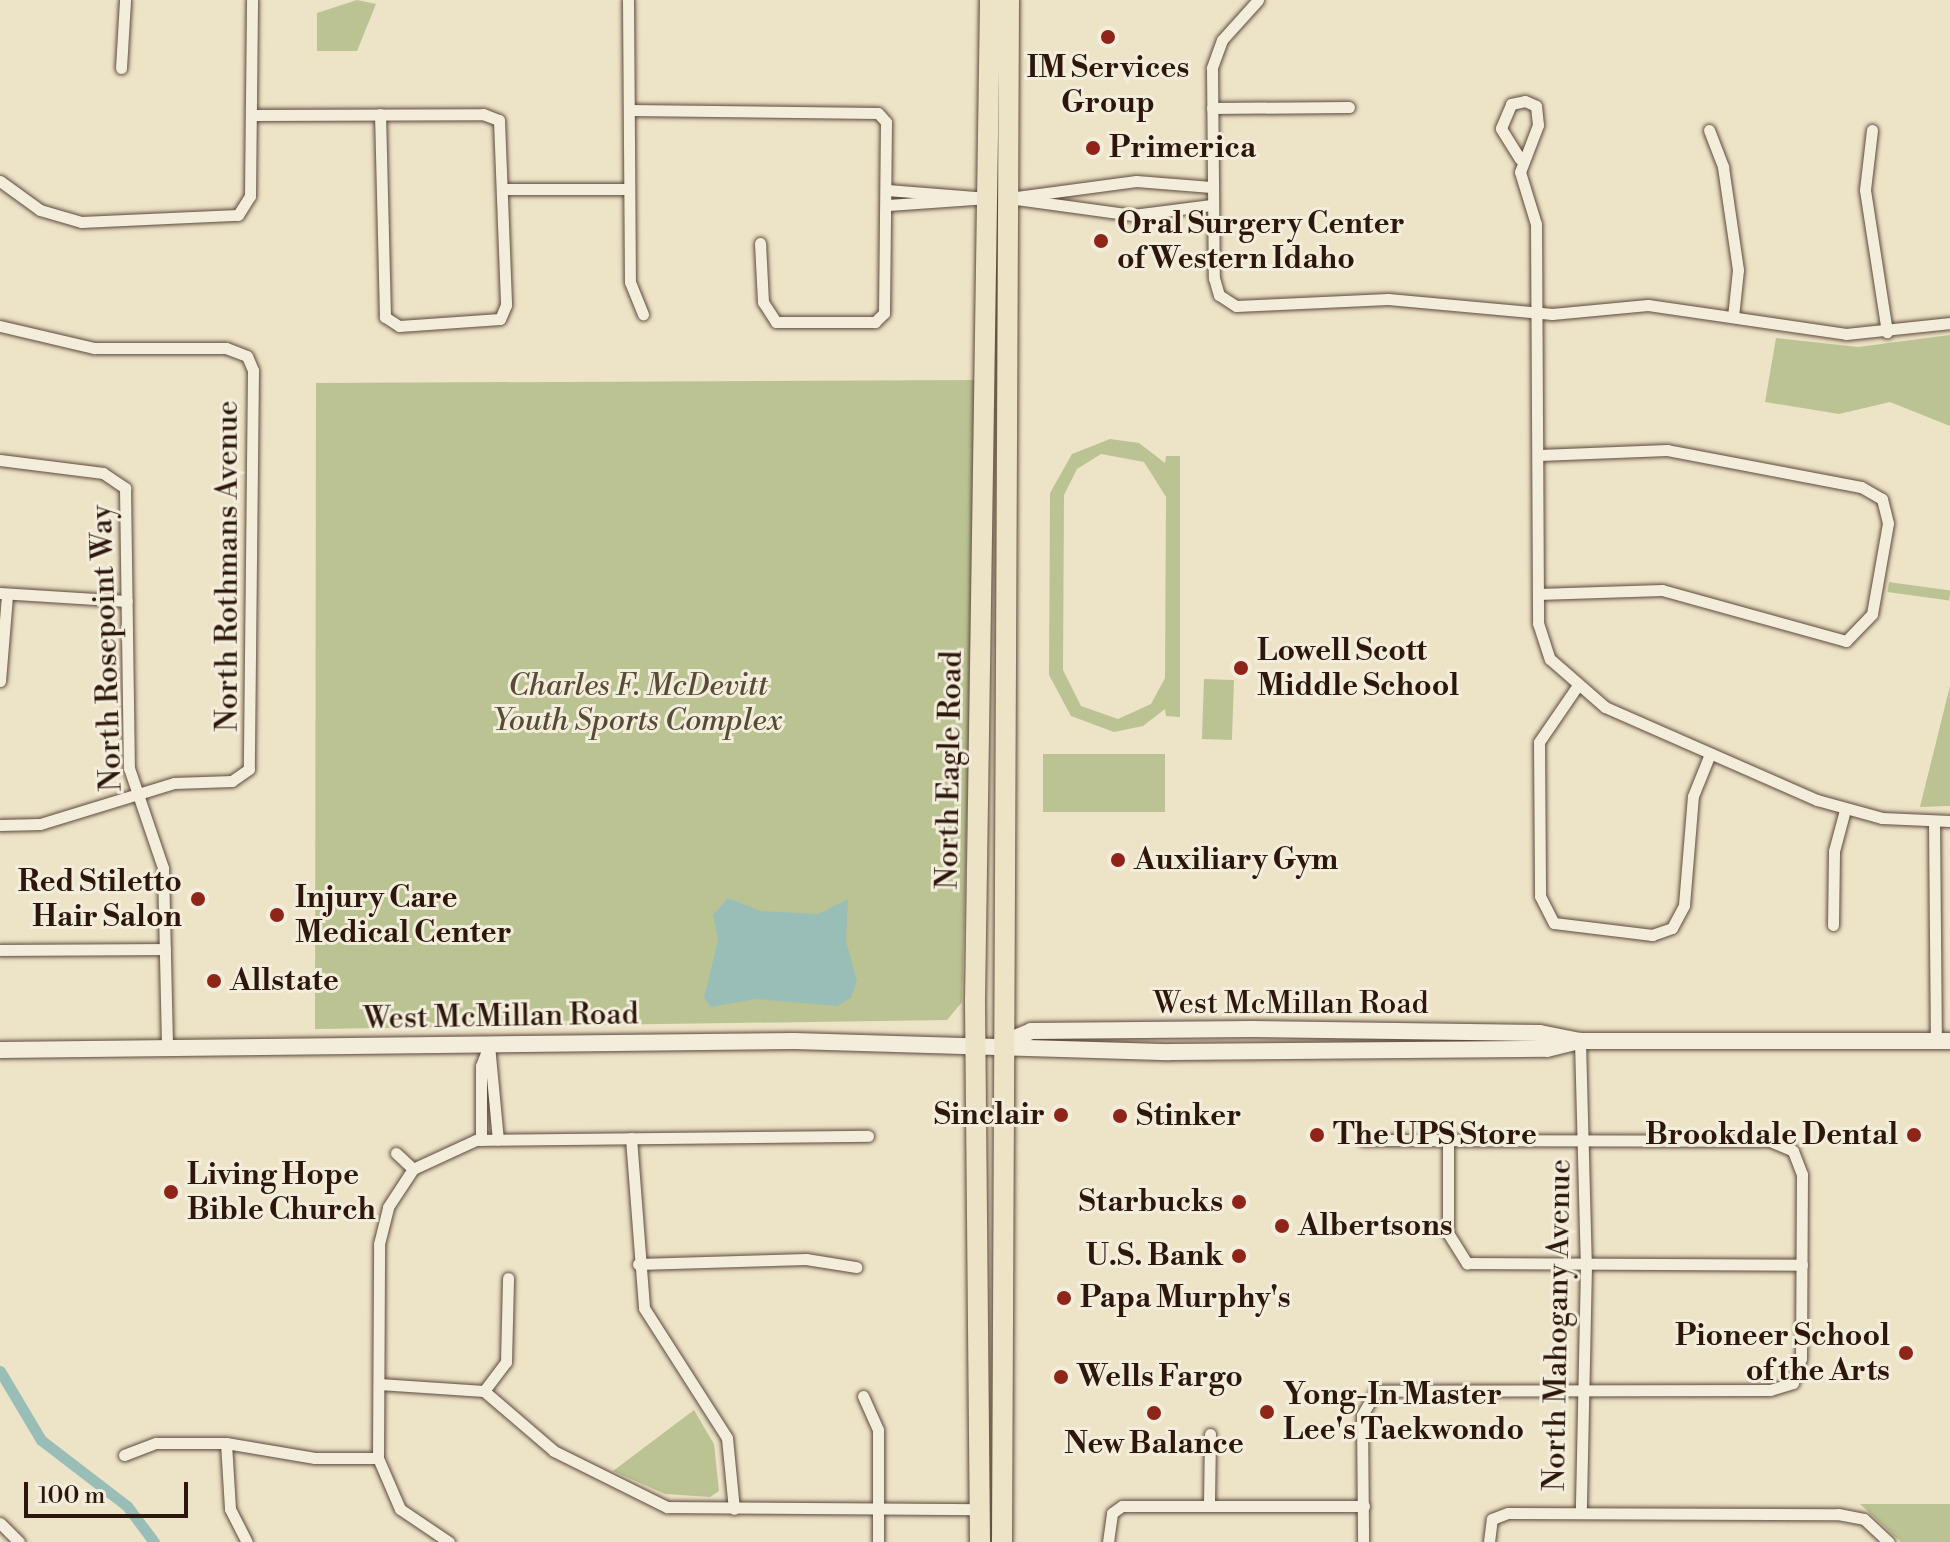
<!DOCTYPE html>
<style>
body{margin:0}
#map{position:relative;width:1950px;height:1542px;overflow:hidden;background:#ede3c7;font-family:"Libre Bodoni",serif}
div>[style]{position:absolute}
[style*='--x']{left:calc(var(--x)*1px);top:calc(var(--y)*1px);width:calc(var(--w)*1px);rotate:calc(var(--a)*1deg)}
.green>*{inset:0;background:#bbc393;transform-origin:0 0}
.water>*{inset:0;background:#99beb8}
.canal>*{height:11px;margin:-5.5px;padding:0 5.5px;transform-origin:5.5px;border-radius:5.5px;background:#99beb8}
.roads{filter:drop-shadow(0 0 2px #5d4a3c) drop-shadow(0 0 2px #5d4a3c)}
.street>*{height:11px;margin:-5.5px;padding:0 5.5px;transform-origin:5.5px;border-radius:5.5px;background:#f3eddb}
.secondary>*{height:16px;margin:-8px;padding:0 8px;transform-origin:8px;border-radius:8px;background:#f3eddb}
.highway>*{height:20px;margin:-10px;padding:0 10px;transform-origin:10px;border-radius:10px;background:#ede3c7}
.dots>*{width:22px;height:22px;translate:-50% -50%;box-sizing:border-box;border:4px solid #f3eddb;border-radius:50%}
span{translate:-50% -50%;white-space:nowrap;text-align:center;line-height:1.15;-webkit-text-stroke:6px #f3eddb;paint-order:stroke}
.poi-label{font-size:30px;color:#2d170d;font-weight:700}
.left{translate:0 -50%;text-align:left}
.right{translate:-100% -50%;text-align:right}
.street-label{font-size:30px;color:#2d170d}
.park-label{font-size:30px;color:#584b35;font-style:italic}
.scale{position:absolute;left:24px;top:1482px;width:164px;height:36px;box-sizing:border-box;border:4px solid #2d170d;border-top:0;padding-left:10px;font-size:24px;line-height:28px;white-space:nowrap;color:#2d170d;-webkit-text-stroke:6px #f3eddb;paint-order:stroke}
</style>
<div id="map">
<div class="green">
<i style="clip-path:polygon(357px 0,376px 4px,357px 51px,317px 51px,317px 13px)"></i>
<i style="clip-path:polygon(1950px 335px,1950px 426px,1890px 402px,1839px 414px,1765px 402px,1776px 338px,1858px 347px)"></i>
<i style="clip-path:polygon(978px 380px,962px 1002px,947px 1020px,315px 1029px,316px 383px)"></i>
<i style="clip-path:polygon(evenodd,1110px 439px,1139px 443px,1165px 463px,1166px 456px,1180px 456px,1180px 717px,1166px 716px,1165px 709px,1143px 726px,1114px 732px,1071px 716px,1049px 675px,1050px 493px,1072px 454px,1110px 439px,1101px 454px,1144px 462px,1166px 497px,1165px 678px,1151px 704px,1118px 719px,1081px 706px,1063px 670px,1064px 495px,1077px 469px,1101px 454px)"></i>
<i style="left:1889px;top:582px;width:62px;height:10px;rotate:8deg"></i>
<i style="left:1204px;top:679px;width:30px;height:60px;rotate:2deg"></i>
<i style="clip-path:polygon(1950px 686px,1950px 806px,1920px 807px)"></i>
<i style="left:1043px;top:754px;width:122px;height:58px"></i>
<i style="clip-path:polygon(694px 1410px,714px 1444px,719px 1491px,710px 1497px,665px 1494px,613px 1471px)"></i>
<i style="clip-path:polygon(1860px 1504px,1950px 1504px,1950px 1542px,1901px 1542px)"></i>
</div>
<div class="water">
<i style="clip-path:polygon(728px 898px,761px 911px,818px 914px,848px 899px,846px 941px,857px 981px,851px 998px,837px 1006px,756px 999px,711px 1007px,704px 998px,718px 940px,713px 915px)"></i>
</div>
<div class="canal">
<i style="--x:0;--y:1371;--w:80;--a:59.3"></i>
<i style="--x:41;--y:1440;--w:108;--a:37.5"></i>
<i style="--x:127;--y:1506;--w:45;--a:53.1"></i>
</div>
<div class="roads">
<div class="street">
<i style="--x:628;--y:0;--w:282;--a:89.6"></i>
<i style="--x:630;--y:282;--w:35;--a:68"></i>
<i style="--x:1258;--y:0;--w:54;--a:132"></i>
<i style="--x:1222;--y:40;--w:30;--a:110"></i>
<i style="--x:1212;--y:68;--w:210;--a:89.5"></i>
<i style="--x:1214;--y:278;--w:18;--a:74"></i>
<i style="--x:1219;--y:295;--w:20;--a:33"></i>
<i style="--x:1236;--y:306;--w:152;--a:-2.6"></i>
<i style="--x:1388;--y:299;--w:165;--a:5.2"></i>
<i style="--x:1552;--y:314;--w:96;--a:-5.4"></i>
<i style="--x:1648;--y:305;--w:200;--a:8.3"></i>
<i style="--x:1846;--y:334;--w:105;--a:-6"></i>
<i style="--x:121;--y:68;--w:68;--a:-86.6"></i>
<i style="--x:1212;--y:108;--w:137;--a:-0.4"></i>
<i style="--x:629;--y:110;--w:249;--a:0.7"></i>
<i style="--x:878;--y:113;--w:12;--a:48"></i>
<i style="--x:886;--y:122;--w:191;--a:90.6"></i>
<i style="--x:884;--y:313;--w:13;--a:135"></i>
<i style="--x:875;--y:322;--w:99;--a:180"></i>
<i style="--x:776;--y:322;--w:24;--a:-123"></i>
<i style="--x:763;--y:302;--w:59;--a:-92.9"></i>
<i style="--x:251;--y:115;--w:232;--a:-0.2"></i>
<i style="--x:483;--y:114;--w:17;--a:21"></i>
<i style="--x:499;--y:120;--w:185;--a:87.8"></i>
<i style="--x:506;--y:305;--w:15;--a:113"></i>
<i style="--x:500;--y:319;--w:101;--a:176"></i>
<i style="--x:399;--y:326;--w:17;--a:-147"></i>
<i style="--x:385;--y:317;--w:203;--a:-91.4"></i>
<i style="--x:1709;--y:130;--w:40;--a:69"></i>
<i style="--x:1723;--y:167;--w:104;--a:81.7"></i>
<i style="--x:1738;--y:270;--w:47;--a:96.1"></i>
<i style="--x:1872;--y:130;--w:60;--a:96.7"></i>
<i style="--x:1865;--y:190;--w:144;--a:81.2"></i>
<i style="--x:1520;--y:159;--w:36;--a:-122"></i>
<i style="--x:1501;--y:128;--w:26;--a:-67"></i>
<i style="--x:1511;--y:104;--w:14;--a:-12"></i>
<i style="--x:1525;--y:101;--w:12;--a:24"></i>
<i style="--x:1536;--y:106;--w:19;--a:84"></i>
<i style="--x:1538;--y:125;--w:50;--a:111"></i>
<i style="--x:1520;--y:172;--w:54;--a:72.9"></i>
<i style="--x:1536;--y:224;--w:399;--a:89.7"></i>
<i style="--x:1538;--y:623;--w:38;--a:72"></i>
<i style="--x:1550;--y:659;--w:73;--a:41.1"></i>
<i style="--x:1605;--y:707;--w:232;--a:23.7"></i>
<i style="--x:1817;--y:800;--w:67;--a:15.5"></i>
<i style="--x:1882;--y:818;--w:68;--a:2.5"></i>
<i style="--x:0;--y:181;--w:49;--a:35.9"></i>
<i style="--x:40;--y:210;--w:43;--a:16.3"></i>
<i style="--x:81;--y:222;--w:157;--a:-2.6"></i>
<i style="--x:238;--y:215;--w:22;--a:-58"></i>
<i style="--x:250;--y:196;--w:196;--a:-89.4"></i>
<i style="--x:1211;--y:187;--w:75;--a:-175.4"></i>
<i style="--x:1136;--y:181;--w:128;--a:172.4"></i>
<i style="--x:1009;--y:198;--w:125;--a:7.8"></i>
<i style="--x:1133;--y:215;--w:79;--a:-7.3"></i>
<i style="--x:506;--y:189;--w:123;--a:0"></i>
<i style="--x:887;--y:190;--w:101;--a:4.5"></i>
<i style="--x:988;--y:198;--w:100;--a:176"></i>
<i style="--x:0;--y:326;--w:97;--a:13.2"></i>
<i style="--x:94;--y:348;--w:132;--a:0"></i>
<i style="--x:226;--y:348;--w:22;--a:21"></i>
<i style="--x:247;--y:356;--w:15;--a:67"></i>
<i style="--x:253;--y:370;--w:399;--a:90.6"></i>
<i style="--x:249;--y:769;--w:21;--a:145"></i>
<i style="--x:232;--y:781;--w:58;--a:178"></i>
<i style="--x:174;--y:783;--w:140;--a:163"></i>
<i style="--x:40;--y:824;--w:40;--a:178.6"></i>
<i style="--x:0;--y:460;--w:104;--a:7.2"></i>
<i style="--x:103;--y:473;--w:27;--a:34"></i>
<i style="--x:125;--y:488;--w:280;--a:89.2"></i>
<i style="--x:129;--y:768;--w:106;--a:71.2"></i>
<i style="--x:163;--y:868;--w:181;--a:88.7"></i>
<i style="--x:0;--y:593;--w:127;--a:3.6"></i>
<i style="--x:1538;--y:594;--w:124;--a:-1.8"></i>
<i style="--x:1662;--y:590;--w:191;--a:15.5"></i>
<i style="--x:1846;--y:641;--w:37;--a:-46"></i>
<i style="--x:1872;--y:614;--w:92;--a:-80"></i>
<i style="--x:1888;--y:523;--w:25;--a:-104"></i>
<i style="--x:1882;--y:499;--w:24;--a:-150"></i>
<i style="--x:1861;--y:487;--w:197;--a:-169.2"></i>
<i style="--x:1667;--y:450;--w:128;--a:177.8"></i>
<i style="--x:0;--y:681;--w:86;--a:-85.3"></i>
<i style="--x:1578;--y:685;--w:69;--a:124.4"></i>
<i style="--x:1539;--y:742;--w:154;--a:89.6"></i>
<i style="--x:1540;--y:896;--w:30;--a:63"></i>
<i style="--x:1554;--y:923;--w:99;--a:7"></i>
<i style="--x:1652;--y:935;--w:21;--a:-19"></i>
<i style="--x:1672;--y:928;--w:26;--a:-62"></i>
<i style="--x:1684;--y:905;--w:109;--a:-85.3"></i>
<i style="--x:1693;--y:796;--w:45;--a:-68"></i>
<i style="--x:1934;--y:821;--w:220;--a:89.5"></i>
<i style="--x:1833;--y:925;--w:74;--a:-89.2"></i>
<i style="--x:1834;--y:851;--w:42;--a:-75"></i>
<i style="--x:0;--y:950;--w:165;--a:-0.3"></i>
<i style="--x:1580;--y:1041;--w:224;--a:88.5"></i>
<i style="--x:1586;--y:1265;--w:248;--a:91.2"></i>
<i style="--x:631;--y:1138;--w:170;--a:85.6"></i>
<i style="--x:644;--y:1308;--w:154;--a:57.4"></i>
<i style="--x:727;--y:1438;--w:71;--a:84.4"></i>
<i style="--x:481;--y:1140;--w:74;--a:-90"></i>
<i style="--x:481;--y:1066;--w:22;--a:-69"></i>
<i style="--x:489;--y:1045;--w:95;--a:84.6"></i>
<i style="--x:1363;--y:1140;--w:407;--a:0.1"></i>
<i style="--x:1770;--y:1141;--w:25;--a:23"></i>
<i style="--x:1793;--y:1151;--w:25;--a:69"></i>
<i style="--x:1802;--y:1174;--w:184;--a:90.3"></i>
<i style="--x:1801;--y:1358;--w:26;--a:108"></i>
<i style="--x:1793;--y:1383;--w:24;--a:163"></i>
<i style="--x:1770;--y:1390;--w:394;--a:179.9"></i>
<i style="--x:1376;--y:1391;--w:28;--a:120"></i>
<i style="--x:1362;--y:1415;--w:127;--a:89.5"></i>
<i style="--x:1448;--y:1141;--w:92;--a:90"></i>
<i style="--x:1448;--y:1233;--w:36;--a:58"></i>
<i style="--x:1467;--y:1263;--w:335;--a:0.3"></i>
<i style="--x:396;--y:1153;--w:23;--a:43"></i>
<i style="--x:638;--y:1264;--w:168;--a:-1.7"></i>
<i style="--x:806;--y:1259;--w:51;--a:9.1"></i>
<i style="--x:379;--y:1384;--w:105;--a:3.8"></i>
<i style="--x:484;--y:1391;--w:92;--a:40.6"></i>
<i style="--x:554;--y:1451;--w:126;--a:26.4"></i>
<i style="--x:667;--y:1507;--w:313;--a:0.4"></i>
<i style="--x:484;--y:1391;--w:36;--a:-53"></i>
<i style="--x:506;--y:1362;--w:84;--a:-88.6"></i>
<i style="--x:863;--y:1396;--w:37;--a:66"></i>
<i style="--x:878;--y:1430;--w:112;--a:90"></i>
<i style="--x:226;--y:1443;--w:66;--a:86.5"></i>
<i style="--x:230;--y:1509;--w:37;--a:63"></i>
<i style="--x:124;--y:1455;--w:34;--a:-21"></i>
<i style="--x:156;--y:1443;--w:70;--a:0"></i>
<i style="--x:226;--y:1443;--w:90;--a:9.6"></i>
<i style="--x:315;--y:1458;--w:63;--a:0"></i>
<i style="--x:1209;--y:1505;--w:71;--a:-89.2"></i>
<i style="--x:0;--y:1523;--w:27;--a:45"></i>
<i style="--x:449;--y:1542;--w:59;--a:-146"></i>
<i style="--x:400;--y:1509;--w:56;--a:-113.3"></i>
<i style="--x:378;--y:1458;--w:214;--a:-89.7"></i>
<i style="--x:379;--y:1244;--w:38;--a:-76"></i>
<i style="--x:388;--y:1207;--w:45;--a:-56.7"></i>
<i style="--x:413;--y:1169;--w:69;--a:-24.7"></i>
<i style="--x:476;--y:1140;--w:392;--a:-0.6"></i>
<i style="--x:1108;--y:1542;--w:29;--a:-82"></i>
<i style="--x:1112;--y:1513;--w:12;--a:-35"></i>
<i style="--x:1122;--y:1506;--w:242;--a:0"></i>
<i style="--x:1489;--y:1542;--w:23;--a:-83"></i>
<i style="--x:1492;--y:1519;--w:17;--a:-21"></i>
<i style="--x:1508;--y:1513;--w:330;--a:0.2"></i>
<i style="--x:1838;--y:1514;--w:26;--a:11"></i>
<i style="--x:1864;--y:1519;--w:34;--a:43"></i>
</div>
<div class="secondary">
<i style="--x:1003;--y:1043;--w:30;--a:-23"></i>
<i style="--x:1031;--y:1031;--w:221;--a:-0.5"></i>
<i style="--x:1252;--y:1029;--w:288;--a:0.8"></i>
<i style="--x:1540;--y:1033;--w:41;--a:11.3"></i>
<i style="--x:1580;--y:1041;--w:370;--a:0"></i>
<i style="--x:0;--y:1050;--w:794;--a:-0.65"></i>
<i style="--x:794;--y:1041;--w:376;--a:1.7"></i>
<i style="--x:1170;--y:1052;--w:377;--a:-0.5"></i>
<i style="--x:1547;--y:1049;--w:34;--a:-14"></i>
</div>
<div class="highway">
<i style="--x:980;--y:1542;--w:541;--a:-90.53"></i>
<i style="--x:975;--y:1001;--w:1001;--a:-89.14"></i>
<i style="--x:1002;--y:1542;--w:1542;--a:-89.74"></i>
</div>
</div>
<div class="dots">
<i style="left:1108px;top:37px;background:#8f2418"></i>
<i style="left:1093px;top:148px;background:#8f2418"></i>
<i style="left:1101px;top:241px;background:#8f2418"></i>
<i style="left:1241px;top:668px;background:#8f2418"></i>
<i style="left:1118px;top:860px;background:#8f2418"></i>
<i style="left:198px;top:899px;background:#8f2418"></i>
<i style="left:277px;top:915px;background:#8f2418"></i>
<i style="left:214px;top:981px;background:#8f2418"></i>
<i style="left:1061px;top:1115px;background:#8f2418"></i>
<i style="left:1120px;top:1116px;background:#8f2418"></i>
<i style="left:1317px;top:1135px;background:#8f2418"></i>
<i style="left:1914px;top:1135px;background:#8f2418"></i>
<i style="left:171px;top:1192px;background:#8f2418"></i>
<i style="left:1239px;top:1202px;background:#8f2418"></i>
<i style="left:1282px;top:1226px;background:#8f2418"></i>
<i style="left:1239px;top:1256px;background:#8f2418"></i>
<i style="left:1064px;top:1298px;background:#8f2418"></i>
<i style="left:1906px;top:1353px;background:#8f2418"></i>
<i style="left:1061px;top:1377px;background:#8f2418"></i>
<i style="left:1267px;top:1412px;background:#8f2418"></i>
<i style="left:1154px;top:1413px;background:#8f2418"></i>
</div>
<div class="poi-label">
<span style="left:1108px;top:85px">IM Services<br>Group</span>
<span class="left" style="left:1109px;top:148px">Primerica</span>
<span class="left" style="left:1117px;top:241px">Oral Surgery Center<br>of Western Idaho</span>
<span class="left" style="left:1257px;top:668px">Lowell Scott<br>Middle School</span>
<span class="left" style="left:1134px;top:860px">Auxiliary Gym</span>
<span class="right" style="left:182px;top:899px">Red Stiletto<br>Hair Salon</span>
<span class="left" style="left:295px;top:915px">Injury Care<br>Medical Center</span>
<span class="left" style="left:230px;top:981px">Allstate</span>
<span class="right" style="left:1045px;top:1115px">Sinclair</span>
<span class="left" style="left:1136px;top:1116px">Stinker</span>
<span class="left" style="left:1333px;top:1135px">The UPS Store</span>
<span class="right" style="left:1898px;top:1135px">Brookdale Dental</span>
<span class="left" style="left:187px;top:1192px">Living Hope<br>Bible Church</span>
<span class="right" style="left:1223px;top:1202px">Starbucks</span>
<span class="left" style="left:1298px;top:1226px">Albertsons</span>
<span class="right" style="left:1223px;top:1256px">U.S. Bank</span>
<span class="left" style="left:1080px;top:1298px">Papa Murphy's</span>
<span class="right" style="left:1890px;top:1353px">Pioneer School<br>of the Arts</span>
<span class="left" style="left:1077px;top:1377px">Wells Fargo</span>
<span class="left" style="left:1283px;top:1412px">Yong-In Master<br>Lee's Taekwondo</span>
<span style="left:1154px;top:1444px">New Balance</span>
</div>
<div class="street-label">
<span style="left:228px;top:566px;rotate:-90deg">North Rothmans Avenue</span>
<span style="left:107px;top:648px;rotate:-92deg">North Rosepoint Way</span>
<span style="left:950px;top:770px;rotate:-89deg">North Eagle Road</span>
<span style="left:1291px;top:1004px">West McMillan Road</span>
<span style="left:501px;top:1017px;rotate:-1deg">West McMillan Road</span>
<span style="left:1558px;top:1325px;rotate:-89deg">North Mahogany Avenue</span>
</div>
<div class="park-label">
<span style="left:638px;top:703px">Charles F. McDevitt<br>Youth Sports Complex</span>
</div>
<div class="scale">100 m</div>
</div>
